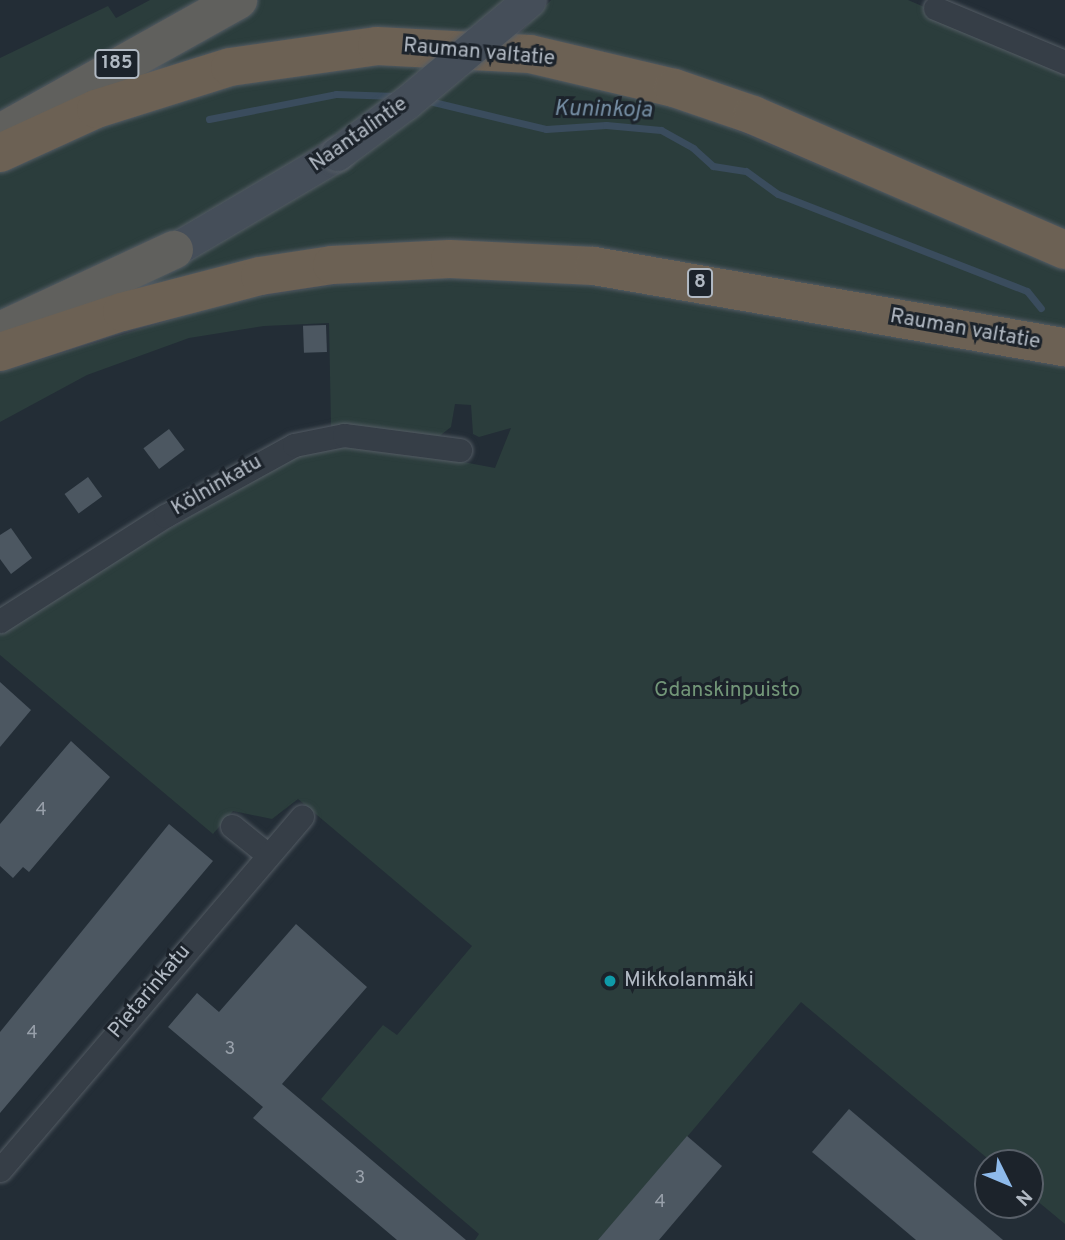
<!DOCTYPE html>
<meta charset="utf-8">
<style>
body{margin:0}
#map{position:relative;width:1065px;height:1240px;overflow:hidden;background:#232d36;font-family:Overpass,sans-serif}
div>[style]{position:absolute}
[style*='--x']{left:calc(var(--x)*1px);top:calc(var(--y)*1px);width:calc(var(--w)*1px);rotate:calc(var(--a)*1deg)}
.green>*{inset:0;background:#2b3d3c}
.stream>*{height:7px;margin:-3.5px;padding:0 3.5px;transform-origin:3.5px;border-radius:3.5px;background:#3a4c5d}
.building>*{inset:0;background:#4c5761;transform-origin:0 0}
.roads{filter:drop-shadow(0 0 2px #545c64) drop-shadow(0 0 2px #545c64)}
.minor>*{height:23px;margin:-11.5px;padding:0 11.5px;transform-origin:11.5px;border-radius:11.5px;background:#363e47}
.secondary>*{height:33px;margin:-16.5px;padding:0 16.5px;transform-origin:16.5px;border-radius:16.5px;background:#454e59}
.trunk>*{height:38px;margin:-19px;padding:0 19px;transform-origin:19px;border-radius:19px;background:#60605d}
.motorway>*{height:38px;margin:-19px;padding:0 19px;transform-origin:19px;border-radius:19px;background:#6c6154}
.bridges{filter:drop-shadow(0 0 2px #545c64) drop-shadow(0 0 2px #545c64)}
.secondary-bridge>*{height:33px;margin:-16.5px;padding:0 16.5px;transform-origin:16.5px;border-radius:16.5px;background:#454e59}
.dots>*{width:19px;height:19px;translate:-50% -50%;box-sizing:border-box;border:4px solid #1c232b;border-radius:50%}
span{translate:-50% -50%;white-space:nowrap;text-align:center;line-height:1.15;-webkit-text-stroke:6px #1c232b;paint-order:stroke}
.number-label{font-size:18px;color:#98a0aa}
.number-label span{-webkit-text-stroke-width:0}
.shield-label span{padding:2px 5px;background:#1c232b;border:2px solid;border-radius:5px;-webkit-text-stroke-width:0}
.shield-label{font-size:19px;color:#b1b9c3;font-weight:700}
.street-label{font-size:21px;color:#b1b9c3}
.park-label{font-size:21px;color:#729678}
.poi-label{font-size:21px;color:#b1b9c3}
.left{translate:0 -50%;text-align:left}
.water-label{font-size:23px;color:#758da3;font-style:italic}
.north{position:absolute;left:974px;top:1149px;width:70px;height:70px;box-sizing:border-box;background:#1c232b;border:2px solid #585f68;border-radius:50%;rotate:133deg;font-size:19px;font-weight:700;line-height:28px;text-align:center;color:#b1b9c3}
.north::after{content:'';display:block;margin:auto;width:24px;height:32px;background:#8ebaeb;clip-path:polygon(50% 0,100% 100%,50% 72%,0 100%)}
</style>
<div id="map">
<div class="green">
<i style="clip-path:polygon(150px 0,199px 0,0 111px,0 58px,108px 6px,116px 18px)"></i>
<i style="clip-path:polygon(259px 0,506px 0,469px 32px,84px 100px,156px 54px)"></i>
<i style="clip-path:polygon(551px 0,908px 0,1065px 67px,1065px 236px,516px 37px)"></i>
<i style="clip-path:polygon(442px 55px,380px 105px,186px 232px,0 318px,0 165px,180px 91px)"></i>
<i style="clip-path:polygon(470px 67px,527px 67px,669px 102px,1065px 268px,1065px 333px,615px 251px,529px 244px,453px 242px,123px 297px)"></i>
<i style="clip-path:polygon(465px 274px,577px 281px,1065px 367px,1065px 1224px,1030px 1195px,1030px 1163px,993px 1163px,801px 1002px,600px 1240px,475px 1240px,479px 1234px,321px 1099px,383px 1025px,397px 1035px,472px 946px,298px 799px,272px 819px,233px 811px,213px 834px,0 655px,0 633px,64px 590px,315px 444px,400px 450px,495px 468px,511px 428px,479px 437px,473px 434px,471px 405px,455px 404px,451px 427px,437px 438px,354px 425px,331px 427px,329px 323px,264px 326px,189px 338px,87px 375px,0 422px,0 372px,235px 300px,340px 284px)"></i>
</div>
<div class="stream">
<i style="--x:425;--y:100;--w:124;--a:13.5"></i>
<i style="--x:546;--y:129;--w:60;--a:-3.8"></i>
<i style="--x:606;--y:125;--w:55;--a:5.2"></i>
<i style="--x:661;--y:130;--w:37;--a:29"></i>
<i style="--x:693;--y:148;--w:27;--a:42"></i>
<i style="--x:713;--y:166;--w:33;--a:9"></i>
<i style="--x:746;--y:171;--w:39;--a:36"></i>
<i style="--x:778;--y:194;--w:267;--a:21.3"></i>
<i style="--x:1027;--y:291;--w:22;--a:51"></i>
<i style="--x:209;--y:119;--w:129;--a:-11.1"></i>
<i style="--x:336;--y:94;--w:60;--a:1.9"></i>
</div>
<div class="building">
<i style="left:326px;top:325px;width:27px;height:23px;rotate:88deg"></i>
<i style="left:169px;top:429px;width:26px;height:32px;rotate:53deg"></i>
<i style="left:88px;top:477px;width:24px;height:29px;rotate:54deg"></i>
<i style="clip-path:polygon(11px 528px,32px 558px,11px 574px,0 559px,0 535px)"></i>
<i style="clip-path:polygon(0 682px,31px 710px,0 747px)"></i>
<i style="clip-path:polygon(71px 741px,110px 777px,29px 872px,23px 867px,13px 878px,0 866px,0 824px)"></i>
<i style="clip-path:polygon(169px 824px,213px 861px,0 1113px,0 1032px)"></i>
<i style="clip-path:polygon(296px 924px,367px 987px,282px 1084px,466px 1240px,397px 1240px,253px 1118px,263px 1107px,168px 1027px,197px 993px,219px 1012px)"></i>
<i style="clip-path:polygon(849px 1109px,1003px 1240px,916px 1240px,812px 1152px)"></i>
<i style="clip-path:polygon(687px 1136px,722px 1166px,659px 1240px,598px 1240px)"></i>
</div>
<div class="roads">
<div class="minor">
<i style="--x:935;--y:8;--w:141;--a:22.6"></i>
<i style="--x:0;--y:621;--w:196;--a:-32.5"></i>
<i style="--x:165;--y:516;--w:147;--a:-28.8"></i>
<i style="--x:294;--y:445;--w:51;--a:-11.3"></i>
<i style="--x:344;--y:435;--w:117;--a:7.4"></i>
<i style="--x:232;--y:826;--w:46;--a:38.9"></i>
<i style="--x:0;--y:1170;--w:465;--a:-49.5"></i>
</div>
<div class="secondary">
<i style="--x:174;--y:250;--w:189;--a:-30.5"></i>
</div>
<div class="trunk">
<i style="--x:0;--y:133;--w:273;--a:-29.2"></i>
<i style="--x:0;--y:331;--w:192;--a:-25"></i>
</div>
<div class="motorway">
<i style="--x:0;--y:153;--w:106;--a:-24.6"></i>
<i style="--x:96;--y:109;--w:140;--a:-17.4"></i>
<i style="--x:230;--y:67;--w:148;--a:-8.1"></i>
<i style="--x:377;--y:46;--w:153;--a:3"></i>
<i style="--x:530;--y:54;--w:148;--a:13.3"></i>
<i style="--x:674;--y:88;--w:83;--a:18.9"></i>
<i style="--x:753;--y:115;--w:340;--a:23.4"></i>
<i style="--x:0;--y:352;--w:128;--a:-18.2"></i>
<i style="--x:122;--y:312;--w:143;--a:-14.6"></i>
<i style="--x:260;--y:276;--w:73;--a:-8.7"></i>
<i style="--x:332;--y:265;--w:118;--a:-2.9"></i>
<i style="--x:450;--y:259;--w:144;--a:2.8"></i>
<i style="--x:594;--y:266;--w:478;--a:9.8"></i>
</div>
</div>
<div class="bridges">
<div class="secondary-bridge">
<i style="--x:337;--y:154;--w:86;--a:-36.5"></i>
<i style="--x:406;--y:103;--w:160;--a:-39.9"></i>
</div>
</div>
<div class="dots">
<i style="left:610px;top:981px;background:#0f9aa8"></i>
</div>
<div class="number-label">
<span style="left:41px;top:811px">4</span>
<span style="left:32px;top:1034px">4</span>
<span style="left:230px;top:1050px">3</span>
<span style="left:360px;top:1179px">3</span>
<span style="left:660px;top:1203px">4</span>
</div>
<div class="shield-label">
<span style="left:117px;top:64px">185</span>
<span style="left:700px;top:283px">8</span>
</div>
<div class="street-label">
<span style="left:479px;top:53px;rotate:5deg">Rauman valtatie</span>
<span style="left:359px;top:135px;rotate:-35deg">Naantalintie</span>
<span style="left:965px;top:330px;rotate:10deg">Rauman valtatie</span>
<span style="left:217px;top:486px;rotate:-30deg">Kölninkatu</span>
<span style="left:150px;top:992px;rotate:-50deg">Pietarinkatu</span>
</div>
<div class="park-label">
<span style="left:727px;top:691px">Gdanskinpuisto</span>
</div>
<div class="poi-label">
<span class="left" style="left:624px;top:981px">Mikkolanmäki</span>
</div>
<div class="water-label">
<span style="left:603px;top:111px;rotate:1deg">Kuninkoja</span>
</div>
<div class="north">N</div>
</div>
